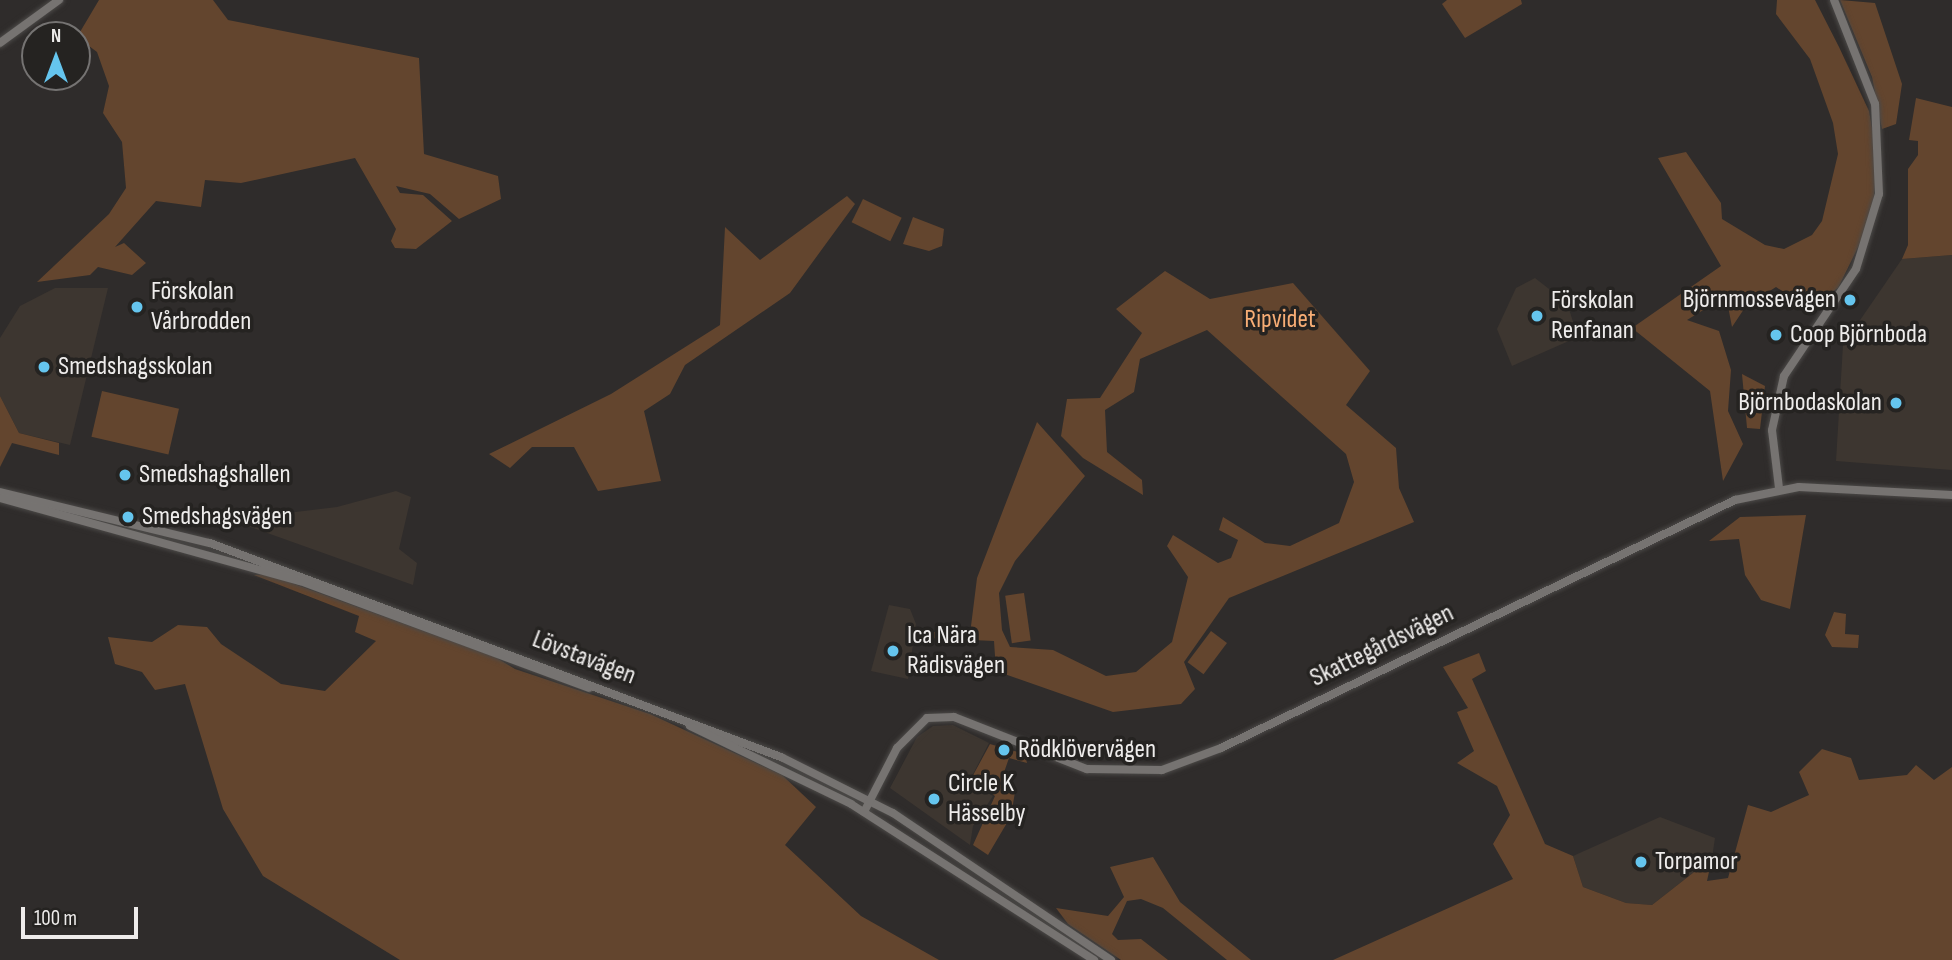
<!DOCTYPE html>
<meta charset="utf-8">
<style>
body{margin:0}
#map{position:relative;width:1952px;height:960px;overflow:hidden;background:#2f2c2b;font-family:"Sofia Sans Condensed",sans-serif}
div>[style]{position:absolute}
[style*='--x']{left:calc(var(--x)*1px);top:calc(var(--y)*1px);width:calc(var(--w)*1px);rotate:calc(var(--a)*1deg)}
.built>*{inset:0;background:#3d3630}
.green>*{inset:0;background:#63452e;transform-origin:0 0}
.roads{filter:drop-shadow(0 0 2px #4b4947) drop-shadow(0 0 2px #4b4947)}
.tertiary>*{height:8px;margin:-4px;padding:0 4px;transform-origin:4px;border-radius:4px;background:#767371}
.dots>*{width:19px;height:19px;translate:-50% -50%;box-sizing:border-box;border:4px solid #252321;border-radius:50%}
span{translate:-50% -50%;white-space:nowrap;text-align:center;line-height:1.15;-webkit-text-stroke:7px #252321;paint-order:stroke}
.poi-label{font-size:26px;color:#eeeceb}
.left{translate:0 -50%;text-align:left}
.right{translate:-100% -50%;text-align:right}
.park-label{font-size:26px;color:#f7ad75}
.street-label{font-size:26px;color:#eeeceb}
.north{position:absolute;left:21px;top:21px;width:70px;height:70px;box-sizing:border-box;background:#252321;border:2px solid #757372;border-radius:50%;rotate:0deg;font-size:19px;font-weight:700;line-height:28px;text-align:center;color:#eeeceb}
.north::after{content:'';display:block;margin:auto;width:24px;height:32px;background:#65c5ee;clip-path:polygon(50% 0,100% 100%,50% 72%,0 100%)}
.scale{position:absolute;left:21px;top:907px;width:117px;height:32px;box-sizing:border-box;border:4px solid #eeeceb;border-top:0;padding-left:9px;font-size:21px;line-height:24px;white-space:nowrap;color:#eeeceb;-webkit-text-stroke:5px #252321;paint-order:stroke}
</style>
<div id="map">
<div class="built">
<i style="clip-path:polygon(1952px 255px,1952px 470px,1836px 461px,1843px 345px,1902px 259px)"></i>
<i style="clip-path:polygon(1535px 278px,1567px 303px,1578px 337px,1512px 366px,1497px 329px,1516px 288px)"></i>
<i style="clip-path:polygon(55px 288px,108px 288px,70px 445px,19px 433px,0 396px,0 338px,20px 306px)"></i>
<i style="clip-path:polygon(396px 491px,411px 497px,399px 549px,417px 563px,413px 585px,245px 525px,246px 518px,337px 507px)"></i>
<i style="clip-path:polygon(889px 605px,910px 609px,916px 624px,908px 679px,871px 671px)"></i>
<i style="clip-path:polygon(953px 725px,989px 743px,970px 780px,960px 778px,993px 796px,973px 826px,970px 845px,890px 788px,917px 737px,933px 726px)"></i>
<i style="clip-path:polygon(1660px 817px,1715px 838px,1712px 858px,1652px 905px,1626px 903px,1583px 887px,1573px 856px)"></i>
</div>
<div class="green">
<i style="clip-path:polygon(99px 0,213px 0,228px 20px,419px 58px,424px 154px,498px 176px,501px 199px,459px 219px,430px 194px,396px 186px,400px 193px,423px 195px,452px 221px,416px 249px,395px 248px,391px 241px,396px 229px,355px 158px,241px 183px,205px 180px,201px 207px,156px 201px,115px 247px,124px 243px,146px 263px,132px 275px,98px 267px,90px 275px,37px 282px,109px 214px,126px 188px,122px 142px,103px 113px,109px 86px,97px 52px,77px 37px)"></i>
<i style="clip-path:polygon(1447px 0,1521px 0,1522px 4px,1465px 38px,1442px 4px)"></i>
<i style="clip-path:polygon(1777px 0,1815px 0,1839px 47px,1869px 111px,1877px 156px,1874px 196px,1865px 233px,1838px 288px,1808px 308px,1776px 287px,1746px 306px,1732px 327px,1726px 296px,1687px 320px,1719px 331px,1731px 370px,1728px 411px,1743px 444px,1723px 481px,1710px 391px,1632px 328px,1721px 266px,1658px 158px,1686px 152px,1721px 203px,1722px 219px,1765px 245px,1784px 249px,1812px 235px,1822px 221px,1838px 154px,1833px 123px,1810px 59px,1776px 14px)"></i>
<i style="clip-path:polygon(1840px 0,1875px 3px,1902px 84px,1896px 124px,1882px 129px,1872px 77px)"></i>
<i style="clip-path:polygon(1916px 98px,1952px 107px,1952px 255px,1902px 259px,1908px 245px,1908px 169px,1918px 155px,1918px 141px,1909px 140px)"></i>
<i style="clip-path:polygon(847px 196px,855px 204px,790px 293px,685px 365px,670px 394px,644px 411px,661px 481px,598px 491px,574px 447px,532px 447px,510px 468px,489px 454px,611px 394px,720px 325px,725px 227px,760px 260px)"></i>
<i style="left:863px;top:199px;width:43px;height:26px;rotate:26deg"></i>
<i style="clip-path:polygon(913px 217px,944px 229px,942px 246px,929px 251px,903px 244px)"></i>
<i style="clip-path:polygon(1165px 271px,1210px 299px,1293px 283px,1370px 371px,1346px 405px,1396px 448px,1399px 488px,1414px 522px,1229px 598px,1184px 662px,1195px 689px,1181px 704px,1113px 712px,996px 671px,994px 641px,929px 638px,934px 632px,970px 634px,977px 578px,1037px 422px,1085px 476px,1015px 561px,999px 593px,1002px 630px,1010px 647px,1053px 650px,1106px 676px,1136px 672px,1172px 642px,1188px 577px,1167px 546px,1173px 535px,1218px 563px,1231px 558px,1238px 540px,1219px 530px,1223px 517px,1265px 543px,1290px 546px,1339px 523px,1354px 482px,1346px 454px,1207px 330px,1140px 359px,1134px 392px,1105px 410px,1107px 452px,1142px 480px,1143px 495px,1083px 458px,1061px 436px,1067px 399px,1100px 398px,1142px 333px,1116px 309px)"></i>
<i style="clip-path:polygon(1742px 374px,1765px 386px,1760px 429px,1747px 428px)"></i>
<i style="left:102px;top:391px;width:79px;height:47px;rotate:13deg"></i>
<i style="clip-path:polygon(0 396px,19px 433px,59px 443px,59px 455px,12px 443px,0 467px)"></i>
<i style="clip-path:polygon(1806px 515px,1790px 609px,1761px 600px,1745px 575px,1739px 539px,1709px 541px,1740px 517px)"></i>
<i style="clip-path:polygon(267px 574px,495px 657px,515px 669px,650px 714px,782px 775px,816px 807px,785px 845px,861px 916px,939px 960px,400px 960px,263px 876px,223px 809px,185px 684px,155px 690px,142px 672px,115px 664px,108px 637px,152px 642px,178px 625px,207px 627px,221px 644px,281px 684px,325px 691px,376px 641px,355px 632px,359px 616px,254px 575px)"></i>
<i style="left:1024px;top:593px;width:48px;height:19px;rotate:82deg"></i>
<i style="clip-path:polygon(1834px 612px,1846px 614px,1845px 634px,1859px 635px,1858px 648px,1832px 647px,1825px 635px)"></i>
<i style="left:1211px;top:631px;width:20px;height:39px;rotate:37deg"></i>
<i style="clip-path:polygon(1479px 653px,1486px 671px,1472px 679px,1545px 844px,1573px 856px,1583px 887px,1626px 903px,1652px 905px,1712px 858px,1707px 881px,1728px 878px,1748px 805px,1771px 812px,1809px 795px,1799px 772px,1822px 749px,1851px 758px,1859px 780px,1907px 775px,1916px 765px,1934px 780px,1952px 767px,1952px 960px,1333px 960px,1513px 879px,1493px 844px,1510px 815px,1497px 786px,1457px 763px,1474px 751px,1457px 712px,1468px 708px,1443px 667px)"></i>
<i style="clip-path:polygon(990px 744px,1025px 754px,1027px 763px,1009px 758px,1000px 784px,1015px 792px,1011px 816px,988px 855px,973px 845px,995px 796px,971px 779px)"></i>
<i style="clip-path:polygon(1153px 857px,1180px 902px,1251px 960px,1227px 960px,1163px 908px,1141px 899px,1127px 901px,1112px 934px,1118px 940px,1141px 939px,1168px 960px,1121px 960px,1068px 924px,1056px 908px,1108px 916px,1124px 897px,1110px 867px)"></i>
</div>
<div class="roads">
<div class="tertiary">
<i style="--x:0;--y:43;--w:73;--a:-36.1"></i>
<i style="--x:1779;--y:488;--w:58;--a:-96.9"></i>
<i style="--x:1772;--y:430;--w:55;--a:-77.5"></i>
<i style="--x:1784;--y:376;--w:129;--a:-56.1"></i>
<i style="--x:1856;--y:269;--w:78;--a:-73"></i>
<i style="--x:1879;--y:194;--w:90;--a:-92.5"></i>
<i style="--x:1875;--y:104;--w:112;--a:-111.5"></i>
<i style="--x:0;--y:492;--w:216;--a:13.7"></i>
<i style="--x:210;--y:543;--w:610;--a:20.55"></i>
<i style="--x:781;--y:757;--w:125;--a:26.6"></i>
<i style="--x:893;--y:813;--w:263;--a:34"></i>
<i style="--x:0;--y:498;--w:311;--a:15.5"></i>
<i style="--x:300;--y:581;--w:308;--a:20.3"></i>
<i style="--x:690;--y:726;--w:179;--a:25.8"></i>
<i style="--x:851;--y:804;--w:289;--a:32.7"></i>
<i style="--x:864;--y:812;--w:72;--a:-62.7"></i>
<i style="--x:897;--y:748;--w:42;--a:-45"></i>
<i style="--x:927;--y:718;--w:27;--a:-2"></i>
<i style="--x:954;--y:717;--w:143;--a:21.4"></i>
<i style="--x:1087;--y:769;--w:75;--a:0.8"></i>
<i style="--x:1162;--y:770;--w:63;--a:-20.4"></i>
<i style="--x:1221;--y:748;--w:571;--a:-25.76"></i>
<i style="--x:1735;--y:500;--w:65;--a:-11.5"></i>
<i style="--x:1799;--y:487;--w:153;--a:3"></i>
</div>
</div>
<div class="dots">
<i style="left:1850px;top:300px;background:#65c5ee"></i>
<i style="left:137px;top:307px;background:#65c5ee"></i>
<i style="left:1537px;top:316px;background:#65c5ee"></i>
<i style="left:1776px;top:335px;background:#65c5ee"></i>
<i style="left:44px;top:367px;background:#65c5ee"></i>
<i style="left:1896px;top:403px;background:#65c5ee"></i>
<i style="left:125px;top:475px;background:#65c5ee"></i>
<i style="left:128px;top:517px;background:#65c5ee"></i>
<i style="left:893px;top:651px;background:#65c5ee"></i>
<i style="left:1004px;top:750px;background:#65c5ee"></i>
<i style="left:934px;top:799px;background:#65c5ee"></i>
<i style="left:1641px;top:862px;background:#65c5ee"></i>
</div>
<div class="poi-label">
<span class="left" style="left:151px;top:307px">Förskolan<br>Vårbrodden</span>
<span class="right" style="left:1836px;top:300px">Björnmossevägen</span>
<span class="left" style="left:1551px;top:316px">Förskolan<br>Renfanan</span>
<span class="left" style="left:1790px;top:335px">Coop Björnboda</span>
<span class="left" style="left:58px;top:367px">Smedshagsskolan</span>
<span class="right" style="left:1882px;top:403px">Björnbodaskolan</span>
<span class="left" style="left:139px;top:475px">Smedshagshallen</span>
<span class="left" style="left:142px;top:517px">Smedshagsvägen</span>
<span class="left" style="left:907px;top:651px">Ica Nära<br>Rädisvägen</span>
<span class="left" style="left:1018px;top:750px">Rödklövervägen</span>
<span class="left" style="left:948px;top:799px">Circle K<br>Hässelby</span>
<span class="left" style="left:1655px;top:862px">Torpamor</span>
</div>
<div class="park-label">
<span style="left:1280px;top:320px">Ripvidet</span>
</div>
<div class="street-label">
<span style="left:1382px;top:646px;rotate:-26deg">Skattegårdsvägen</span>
<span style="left:584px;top:658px;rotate:21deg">Lövstavägen</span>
</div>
<div class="north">N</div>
<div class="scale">100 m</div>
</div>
